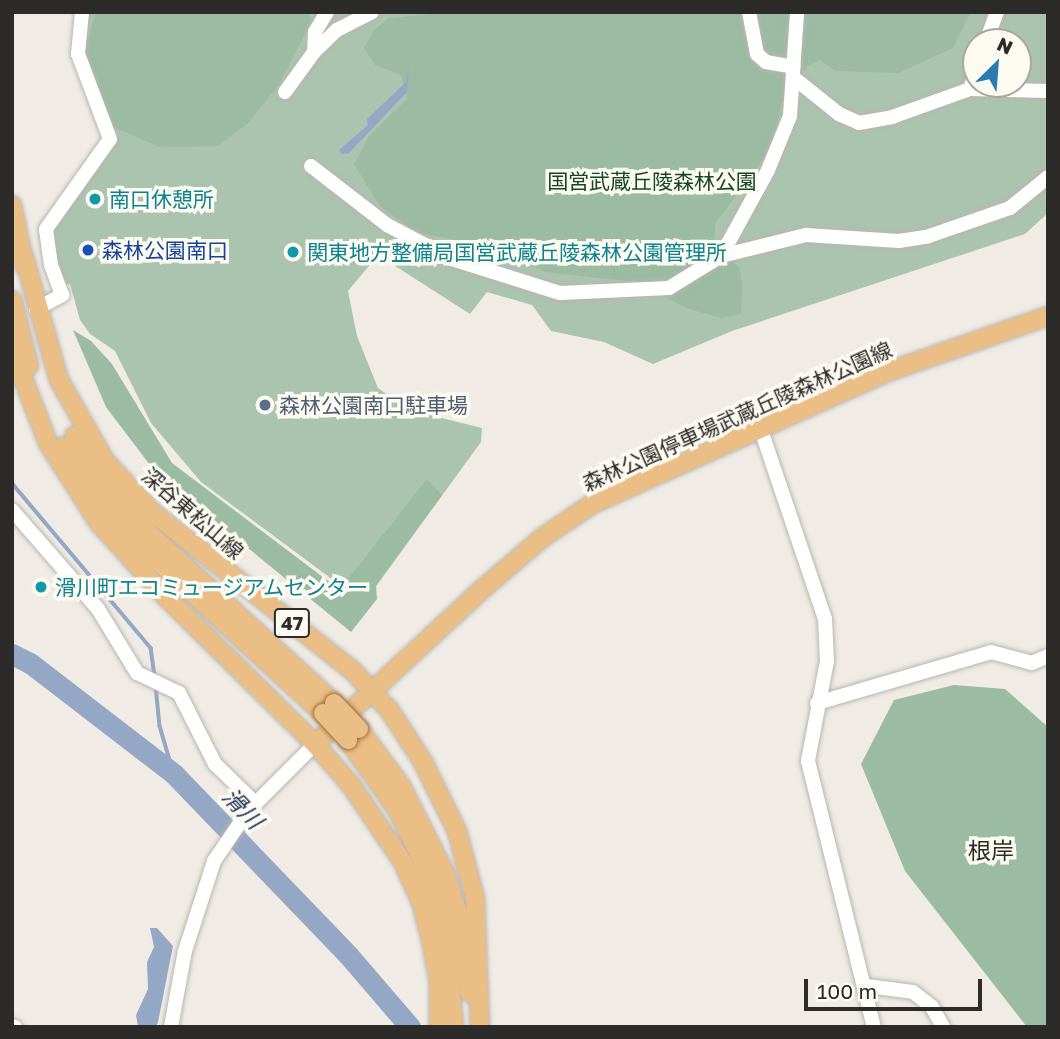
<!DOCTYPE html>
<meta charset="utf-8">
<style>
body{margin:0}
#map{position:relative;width:1060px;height:1039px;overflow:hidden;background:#f0ece5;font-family:"Golos Text","Noto Sans JP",sans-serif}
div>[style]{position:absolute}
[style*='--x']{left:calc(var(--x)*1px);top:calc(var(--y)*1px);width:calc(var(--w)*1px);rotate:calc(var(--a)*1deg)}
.green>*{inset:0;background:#abc4b0}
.forest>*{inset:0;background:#9bbba2}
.water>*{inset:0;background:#94a7c5}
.stream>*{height:3.5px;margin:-1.75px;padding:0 1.75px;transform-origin:1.75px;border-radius:1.75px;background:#94a7c5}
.river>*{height:21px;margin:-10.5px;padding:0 10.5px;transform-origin:10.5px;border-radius:10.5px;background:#94a7c5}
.roads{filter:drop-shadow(0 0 2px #b9b6af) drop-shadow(0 0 2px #b9b6af)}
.minor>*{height:14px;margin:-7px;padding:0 7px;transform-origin:7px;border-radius:7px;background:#fff}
.major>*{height:18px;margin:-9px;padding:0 9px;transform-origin:9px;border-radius:9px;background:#ebbe86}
.bridges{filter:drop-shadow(0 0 2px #a06f31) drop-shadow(0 0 2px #a06f31)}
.major-bridge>*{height:18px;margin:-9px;padding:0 9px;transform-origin:9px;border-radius:9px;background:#ebbe86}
.dots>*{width:19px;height:19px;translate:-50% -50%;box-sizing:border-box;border:4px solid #fdfaf2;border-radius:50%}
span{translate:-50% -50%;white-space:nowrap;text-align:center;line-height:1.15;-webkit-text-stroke:7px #fdfaf2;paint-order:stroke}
.shield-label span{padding:2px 5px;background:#fdfaf2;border:2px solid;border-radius:5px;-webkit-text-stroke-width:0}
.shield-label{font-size:19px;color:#2d2b29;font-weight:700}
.park-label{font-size:21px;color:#124624}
.culture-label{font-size:21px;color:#0d838f}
.left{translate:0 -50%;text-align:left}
.transit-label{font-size:21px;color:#164399}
.service-label{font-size:21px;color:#4e5e75}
.street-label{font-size:21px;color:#2d2b29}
.water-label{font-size:23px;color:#1b345d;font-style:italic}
.neighbourhood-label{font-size:23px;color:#2d2b29}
.frame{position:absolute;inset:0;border:14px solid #2d2b29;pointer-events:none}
.north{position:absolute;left:962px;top:28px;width:70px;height:70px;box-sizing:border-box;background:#fdfaf2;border:2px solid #aaa7a2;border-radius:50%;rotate:25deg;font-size:19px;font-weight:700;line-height:28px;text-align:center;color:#2d2b29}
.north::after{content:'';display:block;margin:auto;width:24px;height:32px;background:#297cac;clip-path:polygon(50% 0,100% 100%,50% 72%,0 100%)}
.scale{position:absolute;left:804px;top:979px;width:178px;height:32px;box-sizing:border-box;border:4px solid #2d2b29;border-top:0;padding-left:9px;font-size:21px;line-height:24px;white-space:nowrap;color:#2d2b29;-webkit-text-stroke:5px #fdfaf2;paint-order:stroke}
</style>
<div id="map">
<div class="green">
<i style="clip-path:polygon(evenodd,88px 12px,1048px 12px,1048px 213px,1025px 234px,732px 331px,653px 364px,604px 342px,551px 331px,532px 305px,487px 292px,470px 314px,378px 255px,348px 291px,357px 336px,378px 388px,409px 410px,482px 428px,481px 442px,364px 603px,201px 482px,151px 423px,115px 351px,90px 334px,80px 320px,70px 284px,62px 285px,50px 234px,53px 225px,116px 142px,82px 58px,88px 12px,976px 42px,1018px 42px,1018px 84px,976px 84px,976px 42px)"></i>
</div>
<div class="forest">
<i style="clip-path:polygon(96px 12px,307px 12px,312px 21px,278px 86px,248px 123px,218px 146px,159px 147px,109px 125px,82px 58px)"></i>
<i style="clip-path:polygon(456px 12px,971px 12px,953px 48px,898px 73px,835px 71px,820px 60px,806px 67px,782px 102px,775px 135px,764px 158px,715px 224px,714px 247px,740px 268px,742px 288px,741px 314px,721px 318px,689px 309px,635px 282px,545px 272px,501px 249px,415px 232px,379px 205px,354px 164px,369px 136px,407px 99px,401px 75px,375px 65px,364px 48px,374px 30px,389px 18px)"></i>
<i style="clip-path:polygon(73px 330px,91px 341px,112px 364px,172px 463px,328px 581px,348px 579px,427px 479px,442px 495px,376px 585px,377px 599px,351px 632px,156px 473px,106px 407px)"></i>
<i style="clip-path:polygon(954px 685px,1005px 689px,1048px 727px,1048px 1027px,1027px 1027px,905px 871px,861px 764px,894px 700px)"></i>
</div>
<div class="water">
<i style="clip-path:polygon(409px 65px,407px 92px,349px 153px,342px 154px,339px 150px,368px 125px,367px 119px,406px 82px)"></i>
<i style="clip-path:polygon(150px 928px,157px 928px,173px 946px,158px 1022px,156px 1027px,144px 1027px,138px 1026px,136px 1015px,148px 989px,147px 962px,154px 947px)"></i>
</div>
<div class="stream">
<i style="--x:12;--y:483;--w:216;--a:49.9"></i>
<i style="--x:151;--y:648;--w:27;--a:82"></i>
<i style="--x:156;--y:686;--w:40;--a:84.3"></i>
<i style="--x:160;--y:726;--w:50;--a:73.7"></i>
</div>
<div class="river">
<i style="--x:12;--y:654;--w:20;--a:27"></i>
<i style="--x:30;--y:663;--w:182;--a:37.6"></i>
<i style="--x:174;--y:774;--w:252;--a:46.1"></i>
<i style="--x:349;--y:956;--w:94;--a:49.3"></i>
</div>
<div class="roads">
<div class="minor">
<i style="--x:749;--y:12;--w:43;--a:79.2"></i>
<i style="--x:757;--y:54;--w:12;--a:42"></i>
<i style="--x:766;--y:62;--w:28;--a:10"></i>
<i style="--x:986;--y:42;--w:32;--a:-70"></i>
<i style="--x:314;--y:52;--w:20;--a:-87"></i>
<i style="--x:315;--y:32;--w:23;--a:-59"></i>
<i style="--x:794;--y:78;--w:58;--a:38.7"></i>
<i style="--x:839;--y:114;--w:22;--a:24"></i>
<i style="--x:859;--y:123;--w:34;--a:-10"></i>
<i style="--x:892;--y:117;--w:83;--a:-19.7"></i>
<i style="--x:970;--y:89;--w:18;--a:-71"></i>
<i style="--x:970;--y:89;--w:78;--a:1.5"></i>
<i style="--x:285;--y:92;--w:49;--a:-54.1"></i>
<i style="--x:314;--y:52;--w:32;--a:-44"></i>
<i style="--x:337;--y:30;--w:39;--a:-27"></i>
<i style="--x:311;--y:166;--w:96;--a:37.8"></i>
<i style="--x:387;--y:225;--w:73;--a:27.6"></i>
<i style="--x:452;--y:259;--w:113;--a:17.5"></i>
<i style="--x:560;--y:293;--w:109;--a:-2.6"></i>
<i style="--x:669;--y:288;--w:61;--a:-31.6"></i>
<i style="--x:721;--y:256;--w:98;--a:-61.3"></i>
<i style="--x:768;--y:170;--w:58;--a:-67.8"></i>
<i style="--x:790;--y:116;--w:104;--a:-86.1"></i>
<i style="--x:721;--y:256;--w:88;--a:-13.9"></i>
<i style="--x:806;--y:235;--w:93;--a:3.7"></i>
<i style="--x:899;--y:241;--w:30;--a:-9"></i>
<i style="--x:929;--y:236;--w:86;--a:-19.1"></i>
<i style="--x:1010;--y:208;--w:49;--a:-39.2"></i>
<i style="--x:36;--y:309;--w:30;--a:-28"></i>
<i style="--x:62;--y:295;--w:32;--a:-110"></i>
<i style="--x:51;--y:265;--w:36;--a:-98"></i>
<i style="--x:46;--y:229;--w:110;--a:-54.6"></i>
<i style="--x:110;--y:139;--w:91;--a:-110.6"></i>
<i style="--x:78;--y:54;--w:42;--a:-84.6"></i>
<i style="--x:760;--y:427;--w:203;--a:71.3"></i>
<i style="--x:825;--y:619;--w:42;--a:87.3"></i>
<i style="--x:827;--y:661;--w:102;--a:100.8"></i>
<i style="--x:808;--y:761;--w:274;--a:76.1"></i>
<i style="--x:12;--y:510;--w:131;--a:49"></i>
<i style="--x:98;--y:609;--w:75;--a:58.6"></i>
<i style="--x:137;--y:673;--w:47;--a:25.5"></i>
<i style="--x:179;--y:693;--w:80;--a:63.1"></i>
<i style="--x:215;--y:764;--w:56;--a:44.3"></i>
<i style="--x:817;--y:703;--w:181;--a:-16.3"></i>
<i style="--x:991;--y:652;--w:42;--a:15"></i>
<i style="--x:1032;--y:663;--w:17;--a:-24"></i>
<i style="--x:867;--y:986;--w:46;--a:7.4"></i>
<i style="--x:913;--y:992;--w:24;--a:38"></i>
<i style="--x:932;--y:1007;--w:23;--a:61"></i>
<i style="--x:12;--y:1026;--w:3;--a:18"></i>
<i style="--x:171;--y:1027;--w:77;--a:-79.6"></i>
<i style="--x:185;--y:951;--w:95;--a:-72.1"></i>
<i style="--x:214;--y:861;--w:60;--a:-55.8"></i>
<i style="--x:248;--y:811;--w:95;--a:-45"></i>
</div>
<div class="major">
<i style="--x:12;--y:205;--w:63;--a:78.2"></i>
<i style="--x:24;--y:257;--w:128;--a:74.1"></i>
<i style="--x:59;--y:380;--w:93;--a:60.4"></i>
<i style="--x:105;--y:461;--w:71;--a:47.3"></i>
<i style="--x:153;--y:513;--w:256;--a:38.3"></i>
<i style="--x:354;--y:672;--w:53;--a:47.3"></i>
<i style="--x:390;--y:711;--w:61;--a:57.1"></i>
<i style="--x:423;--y:762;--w:77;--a:63.8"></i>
<i style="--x:457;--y:831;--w:69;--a:75"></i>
<i style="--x:475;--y:898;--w:129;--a:87.8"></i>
<i style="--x:12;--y:300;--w:68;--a:75.6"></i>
<i style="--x:12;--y:350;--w:100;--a:68.8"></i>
<i style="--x:48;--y:443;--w:95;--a:57.5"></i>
<i style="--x:99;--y:523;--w:100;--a:47.8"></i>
<i style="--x:166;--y:597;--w:209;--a:44.6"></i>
<i style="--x:315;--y:744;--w:53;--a:48.8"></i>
<i style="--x:350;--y:784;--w:94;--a:55.8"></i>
<i style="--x:403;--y:862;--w:46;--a:65.7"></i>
<i style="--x:422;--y:904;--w:36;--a:76"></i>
<i style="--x:431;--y:939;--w:44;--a:79.5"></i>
<i style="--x:439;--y:982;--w:45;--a:90"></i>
<i style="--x:74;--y:436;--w:66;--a:56.8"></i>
<i style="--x:110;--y:491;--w:50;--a:48.3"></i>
<i style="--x:143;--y:528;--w:259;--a:42.5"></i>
<i style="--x:62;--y:447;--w:109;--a:52.8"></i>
<i style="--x:128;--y:534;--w:265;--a:42.6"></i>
<i style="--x:359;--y:729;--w:71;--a:53.6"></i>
<i style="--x:401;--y:786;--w:97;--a:63.2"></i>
<i style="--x:445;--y:873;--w:43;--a:72.4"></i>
<i style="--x:458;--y:914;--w:79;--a:82"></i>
<i style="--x:348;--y:740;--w:87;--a:54.8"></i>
<i style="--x:398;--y:811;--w:51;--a:63.4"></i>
<i style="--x:421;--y:857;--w:75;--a:72.1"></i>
<i style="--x:444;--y:928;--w:100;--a:84.2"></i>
<i style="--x:315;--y:744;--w:224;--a:-42.8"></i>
<i style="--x:479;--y:592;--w:83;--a:-40.6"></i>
<i style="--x:542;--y:538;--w:60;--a:-34.2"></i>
<i style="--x:592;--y:504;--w:323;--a:-24.1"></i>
<i style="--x:887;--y:372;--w:170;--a:-19.2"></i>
</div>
</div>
<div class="bridges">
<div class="major-bridge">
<i style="--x:334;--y:703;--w:36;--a:46"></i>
<i style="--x:323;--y:713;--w:37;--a:47"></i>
</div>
</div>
<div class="dots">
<i style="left:95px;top:199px;background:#0f9aa8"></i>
<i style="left:88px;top:250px;background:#1a4fb4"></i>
<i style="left:293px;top:252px;background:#0f9aa8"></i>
<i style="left:265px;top:405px;background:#5c6f8a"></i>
<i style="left:41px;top:587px;background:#0f9aa8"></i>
</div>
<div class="shield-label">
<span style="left:292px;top:623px">47</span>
</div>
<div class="park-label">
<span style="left:652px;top:181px">国営武蔵丘陵森林公園</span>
</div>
<div class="culture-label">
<span class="left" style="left:109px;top:199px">南口休憩所</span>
<span class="left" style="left:307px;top:252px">関東地方整備局国営武蔵丘陵森林公園管理所</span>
<span class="left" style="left:55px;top:587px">滑川町エコミュージアムセンター</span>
</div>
<div class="transit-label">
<span class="left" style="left:102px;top:250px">森林公園南口</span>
</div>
<div class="service-label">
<span class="left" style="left:279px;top:405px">森林公園南口駐車場</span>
</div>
<div class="street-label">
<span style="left:737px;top:416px;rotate:-24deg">森林公園停車場武蔵丘陵森林公園線</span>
<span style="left:193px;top:513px;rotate:41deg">深谷東松山線</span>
</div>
<div class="water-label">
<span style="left:243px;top:808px;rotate:46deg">滑川</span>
</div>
<div class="neighbourhood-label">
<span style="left:991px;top:850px">根岸</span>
</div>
<div class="frame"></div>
<div class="north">N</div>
<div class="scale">100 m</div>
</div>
